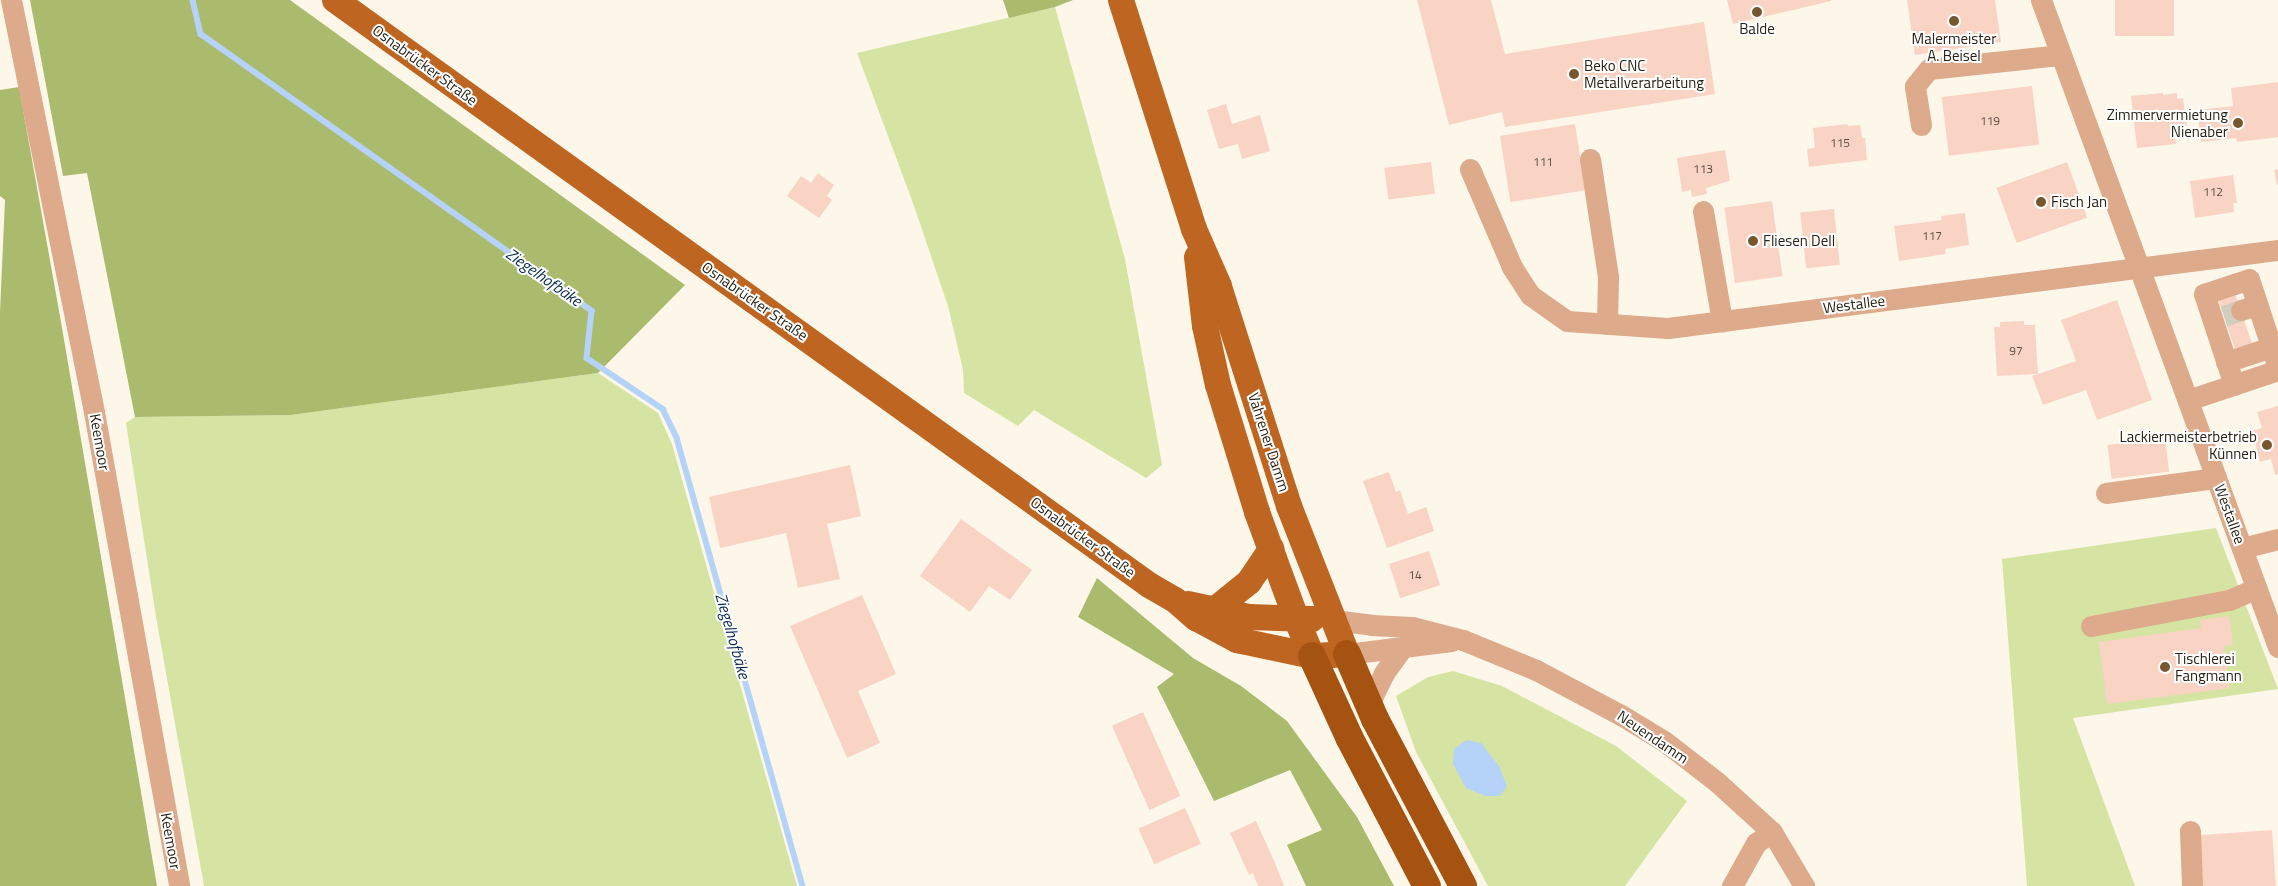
<!DOCTYPE html>
<meta charset="utf-8">
<style>
body{margin:0}
#map{position:relative;width:2278px;height:886px;overflow:hidden;background:#fcf7e9;font-family:"Titillium Web",sans-serif}
div>[style]{position:absolute}
[style*='--x']{left:calc(var(--x)*1px);top:calc(var(--y)*1px);width:calc(var(--w)*1px);rotate:calc(var(--a)*1deg)}
.green>*{inset:0;background:#d5e4a3}
.forest>*{inset:0;background:#aabb6e}
.water>*{inset:0;background:#b5d2f8}
.stream>*{height:5.5px;margin:-2.75px;padding:0 2.75px;transform-origin:2.75px;border-radius:2.75px;background:#b5d2f8}
.building>*{inset:0;background:#f9d4c4;transform-origin:0 0}
.minor-tunnel>*{height:21px;margin-top:-10.5px;transform-origin:0;background:repeating-linear-gradient(90deg,#d2cdbf 0 21px,transparent 0 32px)}
.minor>*{height:21px;margin:-10.5px;padding:0 10.5px;transform-origin:10.5px;border-radius:10.5px;background:#ddaa8c}
.major>*{height:26px;margin:-13px;padding:0 13px;transform-origin:13px;border-radius:13px;background:#bf6522}
.highway>*{height:28px;margin:-14px;padding:0 14px;transform-origin:14px;border-radius:14px;background:#a65311}
.dots>*{width:14px;height:14px;translate:-50% -50%;box-sizing:border-box;border:2px solid #fff;border-radius:50%}
span{translate:-50% -50%;white-space:nowrap;text-align:center;line-height:1.15;-webkit-text-stroke:4px #fff;paint-order:stroke}
.number-label{font-size:12px;color:#5c4f42}
.number-label span{-webkit-text-stroke-width:0}
.poi-label{font-size:15px;color:#282316}
.left{translate:0 -50%;text-align:left}
.right{translate:-100% -50%;text-align:right}
.street-label{font-size:15px;color:#282316}
.water-label{font-size:16px;color:#082a50;font-style:italic}
</style>
<div id="map">
<div class="green">
<i style="clip-path:polygon(1055px 7px,1125px 259px,1162px 465px,1146px 478px,1034px 410px,1018px 426px,964px 393px,963px 370px,948px 306px,913px 203px,857px 53px)"></i>
<i style="clip-path:polygon(598px 373px,658px 413px,672px 444px,797px 886px,204px 886px,156px 617px,126px 423px,135px 417px,291px 415px)"></i>
<i style="clip-path:polygon(2216px 528px,2278px 689px,2073px 718px,2135px 886px,2027px 886px,2002px 559px)"></i>
<i style="clip-path:polygon(1453px 671px,1502px 686px,1616px 746px,1687px 801px,1625px 886px,1488px 886px,1416px 752px,1396px 696px,1428px 677px)"></i>
</div>
<div class="forest">
<i style="clip-path:polygon(30px 0,290px 0,685px 285px,598px 373px,291px 415px,135px 417px,87px 173px,63px 176px)"></i>
<i style="clip-path:polygon(1003px 0,1073px 0,1055px 7px,1009px 18px)"></i>
<i style="clip-path:polygon(19px 87px,61px 322px,157px 886px,0 886px,0 312px,5px 200px,0 196px,0 90px)"></i>
<i style="clip-path:polygon(1097px 578px,1193px 658px,1241px 686px,1287px 721px,1357px 817px,1394px 886px,1306px 886px,1287px 845px,1322px 830px,1290px 770px,1214px 801px,1157px 687px,1174px 674px,1078px 617px)"></i>
</div>
<div class="water">
<i style="clip-path:polygon(1467px 740px,1481px 743px,1499px 766px,1507px 786px,1500px 796px,1485px 796px,1466px 788px,1453px 764px,1454px 749px)"></i>
</div>
<div class="stream">
<i style="--x:193;--y:0;--w:35;--a:77"></i>
<i style="--x:201;--y:34;--w:479;--a:35.3"></i>
<i style="--x:592;--y:311;--w:47;--a:96.1"></i>
<i style="--x:587;--y:358;--w:92;--a:33.9"></i>
<i style="--x:663;--y:409;--w:32;--a:64"></i>
<i style="--x:677;--y:438;--w:465;--a:74.3"></i>
</div>
<div class="building">
<i style="clip-path:polygon(1417px 0,1491px 0,1505px 54px,1704px 22px,1715px 94px,1505px 127px,1502px 112px,1449px 125px)"></i>
<i style="clip-path:polygon(1727px 0,1831px 0,1831px 1px,1733px 24px)"></i>
<i style="clip-path:polygon(1907px 0,1995px 0,2001px 42px,1915px 55px)"></i>
<i style="left:2115px;top:0;width:59px;height:36px"></i>
<i style="clip-path:polygon(2278px 82px,2278px 137px,2237px 142px,2236px 138px,2201px 142px,2197px 110px,2233px 106px,2231px 88px)"></i>
<i style="left:2032px;top:86px;width:59px;height:91px;rotate:83deg"></i>
<i style="clip-path:polygon(2163px 93px,2163px 95px,2177px 93px,2177px 99px,2183px 98px,2187px 126px,2182px 126px,2183px 131px,2175px 132px,2176px 144px,2137px 148px,2131px 96px)"></i>
<i style="clip-path:polygon(1226px 104px,1232px 124px,1260px 115px,1270px 151px,1242px 159px,1238px 144px,1219px 149px,1207px 110px)"></i>
<i style="left:1575px;top:124px;width:67px;height:76px;rotate:81deg"></i>
<i style="clip-path:polygon(1847px 124px,1848px 126px,1860px 125px,1862px 138px,1865px 138px,1867px 160px,1809px 167px,1807px 149px,1815px 148px,1813px 128px)"></i>
<i style="clip-path:polygon(1725px 150px,1730px 181px,1706px 188px,1707px 194px,1692px 197px,1691px 190px,1682px 192px,1677px 158px)"></i>
<i style="left:1431px;top:162px;width:32px;height:47px;rotate:83deg"></i>
<i style="left:2067px;top:162px;width:59px;height:75px;rotate:70deg"></i>
<i style="clip-path:polygon(2278px 169px,2278px 185px,2277px 185px,2274px 170px)"></i>
<i style="clip-path:polygon(818px 173px,834px 185px,827px 196px,832px 200px,819px 218px,787px 196px,801px 176px,811px 183px)"></i>
<i style="clip-path:polygon(2233px 175px,2237px 203px,2233px 203px,2234px 212px,2195px 218px,2190px 181px)"></i>
<i style="left:1772px;top:201px;width:76px;height:48px;rotate:82deg"></i>
<i style="left:1834px;top:209px;width:56px;height:34px;rotate:84deg"></i>
<i style="clip-path:polygon(1965px 213px,1969px 245px,1945px 249px,1946px 254px,1899px 261px,1894px 226px,1942px 220px,1941px 216px)"></i>
<i style="left:2234px;top:291px;width:57px;height:18px;rotate:71deg"></i>
<i style="clip-path:polygon(2117px 300px,2152px 400px,2097px 420px,2086px 390px,2043px 405px,2032px 376px,2076px 361px,2061px 320px)"></i>
<i style="clip-path:polygon(2024px 321px,2024px 325px,2035px 325px,2038px 374px,1997px 376px,1994px 327px,2000px 327px,2000px 322px)"></i>
<i style="clip-path:polygon(2278px 406px,2278px 474px,2275px 475px,2271px 459px,2260px 462px,2252px 431px,2262px 428px,2257px 412px)"></i>
<i style="left:2165px;top:438px;width:34px;height:58px;rotate:83deg"></i>
<i style="clip-path:polygon(850px 465px,861px 516px,827px 524px,840px 579px,798px 588px,786px 533px,720px 548px,709px 497px)"></i>
<i style="clip-path:polygon(1389px 472px,1396px 492px,1400px 490px,1408px 514px,1426px 507px,1434px 531px,1387px 548px,1363px 481px)"></i>
<i style="clip-path:polygon(961px 519px,1032px 570px,1010px 600px,989px 586px,970px 612px,920px 576px)"></i>
<i style="left:1429px;top:551px;width:36px;height:42px;rotate:72deg"></i>
<i style="clip-path:polygon(862px 595px,896px 674px,858px 691px,880px 743px,847px 758px,790px 626px)"></i>
<i style="clip-path:polygon(2229px 616px,2233px 645px,2224px 646px,2230px 688px,2107px 704px,2099px 642px,2201px 628px,2200px 620px)"></i>
<i style="left:1143px;top:712px;width:92px;height:34px;rotate:66deg"></i>
<i style="left:1185px;top:808px;width:39px;height:51px;rotate:66deg"></i>
<i style="clip-path:polygon(1256px 821px,1275px 863px,1284px 886px,1258px 886px,1253px 873px,1249px 875px,1230px 833px)"></i>
<i style="left:2272px;top:830px;width:56px;height:74px;rotate:86deg"></i>
</div>
<div class="minor-tunnel">
<i style="--x:2224;--y:316;--w:18;--a:-19"></i>
</div>
<div class="minor">
<i style="--x:11;--y:0;--w:420;--a:78.6"></i>
<i style="--x:94;--y:412;--w:482;--a:79.8"></i>
<i style="--x:2041;--y:0;--w:689;--a:69.88"></i>
<i style="--x:1921;--y:125;--w:39;--a:-99"></i>
<i style="--x:1915;--y:86;--w:22;--a:-51"></i>
<i style="--x:1929;--y:69;--w:133;--a:-6.1"></i>
<i style="--x:1590;--y:159;--w:119;--a:81.3"></i>
<i style="--x:1608;--y:277;--w:47;--a:91.2"></i>
<i style="--x:1470;--y:169;--w:107;--a:66.8"></i>
<i style="--x:1512;--y:267;--w:33;--a:57"></i>
<i style="--x:1530;--y:295;--w:45;--a:35.1"></i>
<i style="--x:1567;--y:321;--w:101;--a:4"></i>
<i style="--x:1668;--y:328;--w:615;--a:-7.29"></i>
<i style="--x:1703;--y:211;--w:112;--a:80.2"></i>
<i style="--x:2241;--y:310;--w:17;--a:-17"></i>
<i style="--x:2226;--y:362;--w:47;--a:-18.4"></i>
<i style="--x:2234;--y:385;--w:96;--a:-108.2"></i>
<i style="--x:2204;--y:294;--w:47;--a:-18.4"></i>
<i style="--x:2249;--y:279;--w:93;--a:71.8"></i>
<i style="--x:2188;--y:400;--w:95;--a:-18.4"></i>
<i style="--x:2106;--y:493;--w:111;--a:-7.8"></i>
<i style="--x:2242;--y:548;--w:37;--a:-14"></i>
<i style="--x:1333;--y:620;--w:38;--a:7"></i>
<i style="--x:1371;--y:625;--w:41;--a:2.8"></i>
<i style="--x:1412;--y:627;--w:53;--a:14.3"></i>
<i style="--x:1463;--y:640;--w:79;--a:22.3"></i>
<i style="--x:1536;--y:670;--w:96;--a:27.9"></i>
<i style="--x:1621;--y:715;--w:50;--a:31.2"></i>
<i style="--x:1664;--y:741;--w:67;--a:37.7"></i>
<i style="--x:1717;--y:782;--w:74;--a:42.3"></i>
<i style="--x:1772;--y:832;--w:63;--a:59.3"></i>
<i style="--x:2091;--y:626;--w:140;--a:-10.7"></i>
<i style="--x:2229;--y:600;--w:30;--a:-23"></i>
<i style="--x:1347;--y:654;--w:105;--a:-7.1"></i>
<i style="--x:1369;--y:704;--w:34;--a:-64"></i>
<i style="--x:1384;--y:673;--w:32;--a:-54"></i>
<i style="--x:2190;--y:831;--w:55;--a:87.9"></i>
<i style="--x:1732;--y:886;--w:49;--a:-60.8"></i>
<i style="--x:1756;--y:843;--w:19;--a:-35"></i>
</div>
<div class="major">
<i style="--x:335;--y:0;--w:1002;--a:35.7"></i>
<i style="--x:1149;--y:585;--w:30;--a:30"></i>
<i style="--x:1175;--y:600;--w:28;--a:41"></i>
<i style="--x:1196;--y:618;--w:47;--a:28.2"></i>
<i style="--x:1237;--y:640;--w:77;--a:12"></i>
<i style="--x:1312;--y:656;--w:35;--a:-3"></i>
<i style="--x:1347;--y:654;--w:159;--a:-111.4"></i>
<i style="--x:1289;--y:506;--w:231;--a:-107.7"></i>
<i style="--x:1219;--y:286;--w:62;--a:-113.7"></i>
<i style="--x:1194;--y:229;--w:240;--a:-107.7"></i>
<i style="--x:1197;--y:257;--w:69;--a:83.4"></i>
<i style="--x:1205;--y:326;--w:60;--a:77.6"></i>
<i style="--x:1218;--y:385;--w:133;--a:72.9"></i>
<i style="--x:1257;--y:512;--w:113;--a:69.8"></i>
<i style="--x:1296;--y:618;--w:41;--a:67.2"></i>
<i style="--x:1188;--y:604;--w:62;--a:12"></i>
<i style="--x:1249;--y:617;--w:63;--a:1.8"></i>
<i style="--x:1213;--y:611;--w:46;--a:-38.9"></i>
<i style="--x:1249;--y:582;--w:40;--a:-56"></i>
</div>
<div class="highway">
<i style="--x:1347;--y:654;--w:71;--a:66.7"></i>
<i style="--x:1375;--y:719;--w:189;--a:62.2"></i>
<i style="--x:1312;--y:656;--w:89;--a:65.4"></i>
<i style="--x:1349;--y:737;--w:168;--a:62.4"></i>
</div>
<div class="dots">
<i style="left:1757px;top:12px;background:#79572e"></i>
<i style="left:1954px;top:21px;background:#79572e"></i>
<i style="left:1574px;top:74px;background:#79572e"></i>
<i style="left:2238px;top:123px;background:#79572e"></i>
<i style="left:2041px;top:202px;background:#79572e"></i>
<i style="left:1753px;top:241px;background:#79572e"></i>
<i style="left:2267px;top:445px;background:#79572e"></i>
<i style="left:2165px;top:667px;background:#79572e"></i>
</div>
<div class="number-label">
<span style="left:1990px;top:121px">119</span>
<span style="left:1840px;top:143px">115</span>
<span style="left:1543px;top:162px">111</span>
<span style="left:1703px;top:169px">113</span>
<span style="left:2213px;top:192px">112</span>
<span style="left:1932px;top:236px">117</span>
<span style="left:2016px;top:351px">97</span>
<span style="left:1415px;top:575px">14</span>
</div>
<div class="poi-label">
<span style="left:1757px;top:29px">Balde</span>
<span style="left:1954px;top:47px">Malermeister<br>A. Beisel</span>
<span class="left" style="left:1584px;top:74px">Beko CNC<br>Metallverarbeitung</span>
<span class="right" style="left:2228px;top:123px">Zimmervermietung<br>Nienaber</span>
<span class="left" style="left:2051px;top:202px">Fisch Jan</span>
<span class="left" style="left:1763px;top:241px">Fliesen Dell</span>
<span class="right" style="left:2257px;top:445px">Lackiermeisterbetrieb<br>Künnen</span>
<span class="left" style="left:2175px;top:667px">Tischlerei<br>Fangmann</span>
</div>
<div class="street-label">
<span style="left:425px;top:65px;rotate:36deg">Osnabrücker Straße</span>
<span style="left:755px;top:301px;rotate:35deg">Osnabrücker Straße</span>
<span style="left:1854px;top:304px;rotate:-7deg">Westallee</span>
<span style="left:100px;top:442px;rotate:80deg">Keemoor</span>
<span style="left:1269px;top:442px;rotate:72deg">Vahrener Damm</span>
<span style="left:2230px;top:514px;rotate:70deg">Westallee</span>
<span style="left:1083px;top:537px;rotate:36deg">Osnabrücker Straße</span>
<span style="left:1653px;top:737px;rotate:34deg">Neuendamm</span>
<span style="left:171px;top:841px;rotate:80deg">Keemoor</span>
</div>
<div class="water-label">
<span style="left:544px;top:277px;rotate:35deg">Ziegelhofbäke</span>
<span style="left:733px;top:636px;rotate:74deg">Ziegelhofbäke</span>
</div>
</div>
